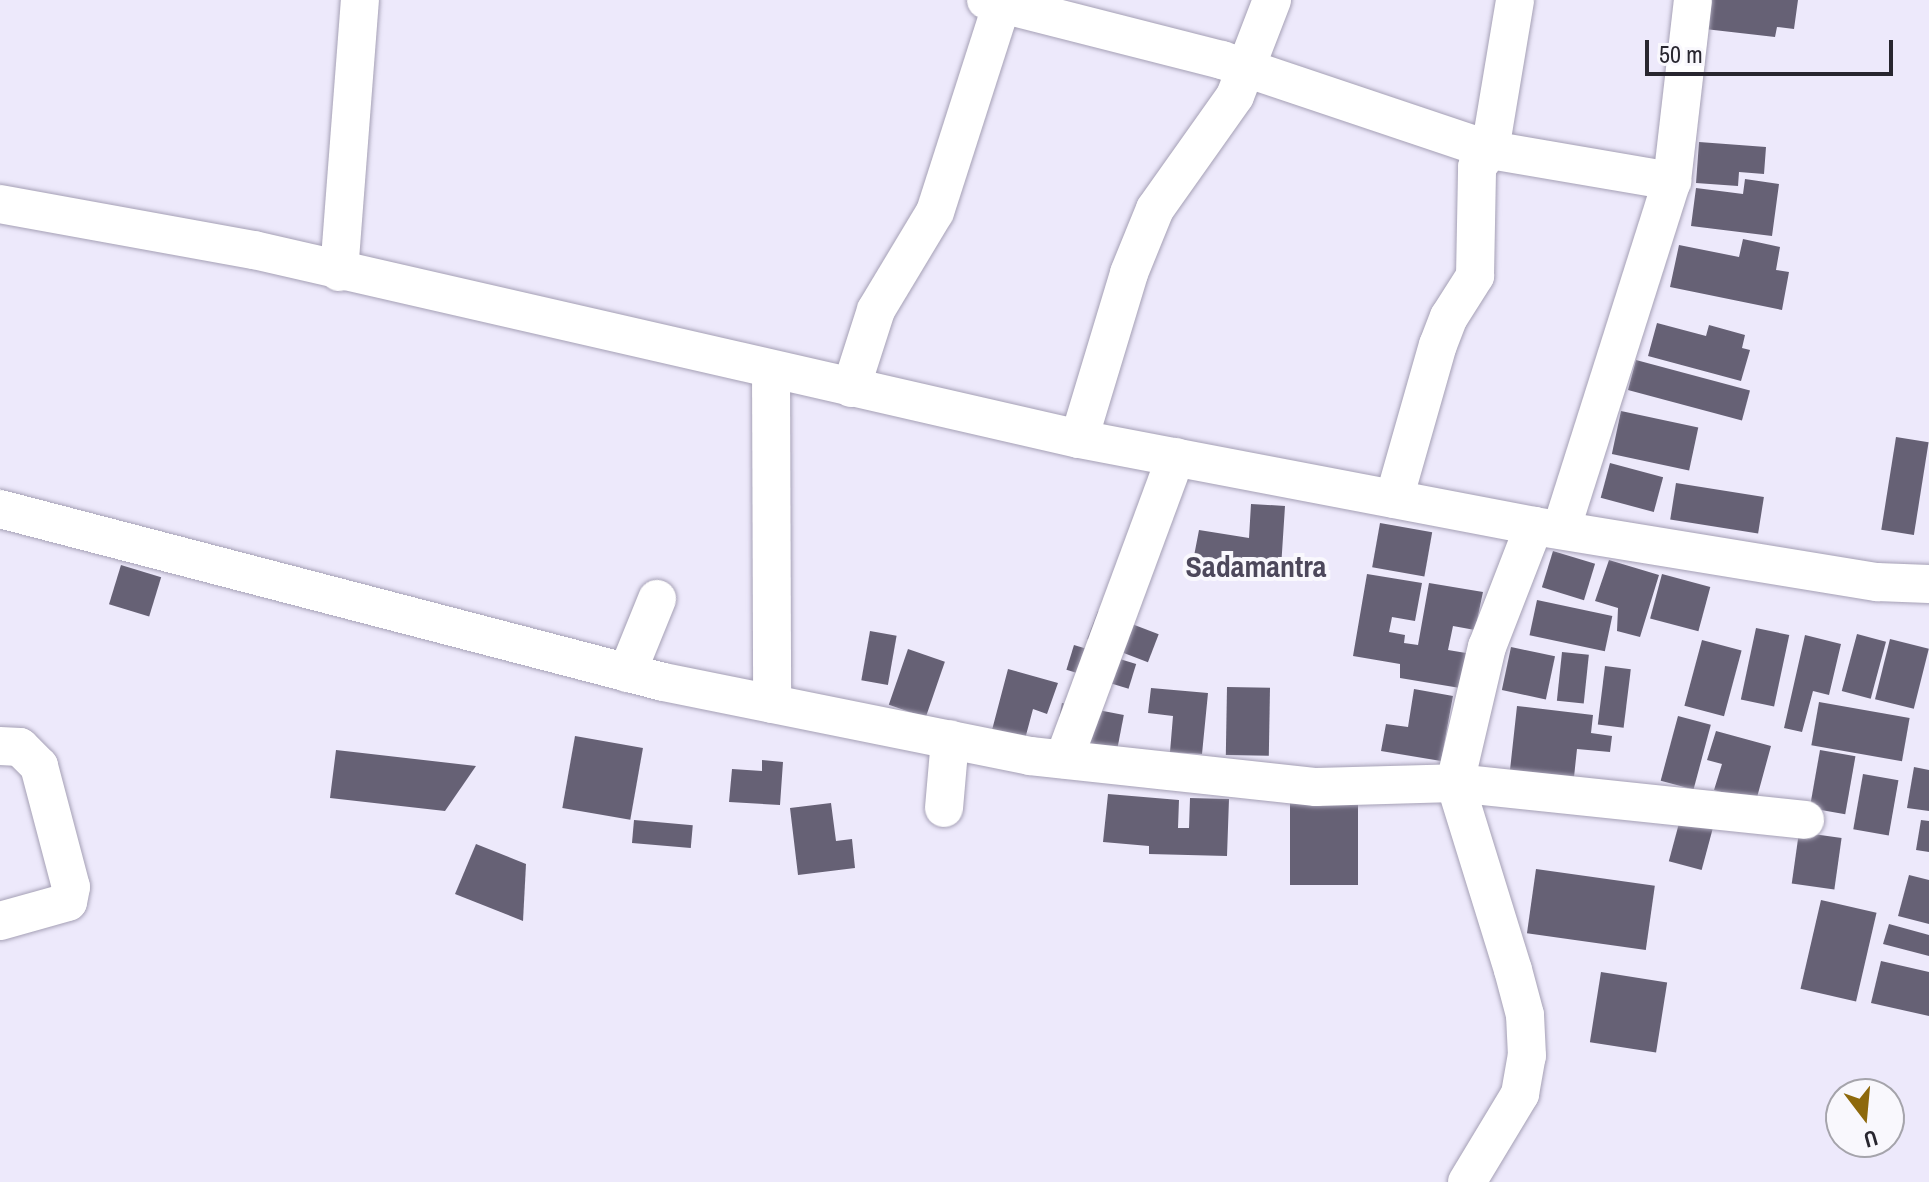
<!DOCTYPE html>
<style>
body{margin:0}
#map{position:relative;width:1929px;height:1182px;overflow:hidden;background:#ede9fb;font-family:"Archivo Narrow",sans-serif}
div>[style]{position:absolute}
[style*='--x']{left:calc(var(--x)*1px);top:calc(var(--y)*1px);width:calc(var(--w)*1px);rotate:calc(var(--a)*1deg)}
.building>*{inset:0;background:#666175;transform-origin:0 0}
.roads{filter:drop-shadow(0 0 2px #a5a0b5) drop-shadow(0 0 2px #a5a0b5)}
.street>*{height:38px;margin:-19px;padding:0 19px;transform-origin:19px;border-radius:19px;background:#fff}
span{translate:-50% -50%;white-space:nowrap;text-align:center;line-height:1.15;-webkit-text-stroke:8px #f9f8fd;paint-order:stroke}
.quarter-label{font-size:30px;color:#4d485b;font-weight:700}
.north{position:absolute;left:1825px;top:1078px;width:80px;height:80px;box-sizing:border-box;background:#f9f8fd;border:2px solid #a5a4ab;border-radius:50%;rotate:164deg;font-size:22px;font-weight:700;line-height:32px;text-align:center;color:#28262f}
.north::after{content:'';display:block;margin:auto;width:28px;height:36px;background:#8e690c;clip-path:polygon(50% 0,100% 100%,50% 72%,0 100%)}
.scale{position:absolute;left:1645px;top:40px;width:248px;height:36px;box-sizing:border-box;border:4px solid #28262f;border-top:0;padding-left:10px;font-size:24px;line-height:28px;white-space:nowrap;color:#28262f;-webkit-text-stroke:6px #f9f8fd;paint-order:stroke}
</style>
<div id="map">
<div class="building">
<i style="clip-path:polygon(1708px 0,1798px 0,1794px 29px,1777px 27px,1775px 37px,1705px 29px)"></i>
<i style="clip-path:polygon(1699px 142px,1766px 147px,1764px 174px,1739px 172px,1738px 186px,1696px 183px)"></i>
<i style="clip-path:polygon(1745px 179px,1779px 184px,1772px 236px,1691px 226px,1696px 188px,1743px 194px)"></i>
<i style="clip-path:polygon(1743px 239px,1780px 247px,1776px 270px,1789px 272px,1782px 310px,1670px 287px,1679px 245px,1739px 257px)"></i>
<i style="clip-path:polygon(1657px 323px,1706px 336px,1709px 325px,1745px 335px,1742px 348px,1750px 350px,1741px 381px,1648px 356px)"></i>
<i style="left:1636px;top:360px;width:118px;height:31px;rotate:15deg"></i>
<i style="left:1621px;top:411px;width:79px;height:44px;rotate:12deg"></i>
<i style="left:1896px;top:437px;width:33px;height:94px;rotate:9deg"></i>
<i style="left:1610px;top:463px;width:55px;height:36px;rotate:15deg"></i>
<i style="left:1676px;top:483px;width:89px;height:37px;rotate:9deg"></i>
<i style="clip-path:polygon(1251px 504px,1285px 506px,1281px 568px,1194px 556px,1199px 530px,1249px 538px)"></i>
<i style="left:1380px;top:523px;width:53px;height:45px;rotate:10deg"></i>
<i style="left:1553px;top:551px;width:44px;height:38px;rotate:17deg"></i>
<i style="clip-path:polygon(1609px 560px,1659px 575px,1640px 637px,1617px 631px,1618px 608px,1595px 601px)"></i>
<i style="left:121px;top:565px;width:42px;height:41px;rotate:17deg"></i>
<i style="clip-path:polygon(1367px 574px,1422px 583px,1415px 621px,1392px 617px,1389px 632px,1405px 635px,1404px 643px,1418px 645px,1429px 583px,1483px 592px,1475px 630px,1453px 626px,1448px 650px,1466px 653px,1460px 688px,1400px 678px,1400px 664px,1353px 656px)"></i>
<i style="left:1662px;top:574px;width:50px;height:46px;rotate:15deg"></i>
<i style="left:1537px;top:600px;width:77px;height:36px;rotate:12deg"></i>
<i style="left:1098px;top:611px;width:65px;height:30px;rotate:21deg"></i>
<i style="left:1756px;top:628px;width:34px;height:73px;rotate:12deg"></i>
<i style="left:870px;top:631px;width:27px;height:50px;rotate:10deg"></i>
<i style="left:1857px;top:634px;width:30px;height:59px;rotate:15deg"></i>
<i style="clip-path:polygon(1805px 635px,1841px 644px,1829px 695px,1813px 691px,1802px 732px,1784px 728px)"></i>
<i style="left:1890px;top:639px;width:40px;height:62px;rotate:14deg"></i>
<i style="left:1702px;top:640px;width:41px;height:68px;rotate:15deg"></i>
<i style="left:1074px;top:645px;width:65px;height:26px;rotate:17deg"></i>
<i style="left:1511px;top:647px;width:45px;height:44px;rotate:12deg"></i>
<i style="left:908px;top:649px;width:39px;height:59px;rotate:19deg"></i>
<i style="left:1562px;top:652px;width:27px;height:49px;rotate:6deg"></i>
<i style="left:1605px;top:666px;width:26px;height:59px;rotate:7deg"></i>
<i style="clip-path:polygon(1008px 669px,1058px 683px,1047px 714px,1033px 709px,1025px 739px,992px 730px)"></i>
<i style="left:1227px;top:687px;width:43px;height:68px;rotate:1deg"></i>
<i style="clip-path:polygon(1151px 688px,1208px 693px,1202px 754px,1170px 752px,1173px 716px,1148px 713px)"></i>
<i style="clip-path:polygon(1414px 689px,1453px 696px,1441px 761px,1381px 751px,1386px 724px,1408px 727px)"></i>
<i style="left:1819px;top:702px;width:92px;height:44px;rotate:10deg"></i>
<i style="left:1062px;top:703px;width:63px;height:43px;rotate:11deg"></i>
<i style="clip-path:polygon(1517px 706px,1593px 715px,1591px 733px,1612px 736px,1610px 752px,1577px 749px,1574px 777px,1510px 770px)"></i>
<i style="left:1678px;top:716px;width:34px;height:67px;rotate:15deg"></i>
<i style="clip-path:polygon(1716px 731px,1771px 746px,1756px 801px,1714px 790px,1722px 764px,1707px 760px)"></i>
<i style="left:575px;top:736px;width:69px;height:73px;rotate:10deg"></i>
<i style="clip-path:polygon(336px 750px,476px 766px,445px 811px,330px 798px)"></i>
<i style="left:1820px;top:750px;width:36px;height:59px;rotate:10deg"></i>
<i style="clip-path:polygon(762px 760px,783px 762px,780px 805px,729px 802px,732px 769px,762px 771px)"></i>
<i style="clip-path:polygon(1914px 767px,1929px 770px,1929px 811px,1907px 808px)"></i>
<i style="left:1863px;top:774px;width:36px;height:56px;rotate:10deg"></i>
<i style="clip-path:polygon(1108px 794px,1179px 800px,1178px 828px,1189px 828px,1190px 798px,1229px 799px,1227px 856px,1149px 854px,1149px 846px,1103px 842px)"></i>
<i style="left:1290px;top:798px;width:68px;height:87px"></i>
<i style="clip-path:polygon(831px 803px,836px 841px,852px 839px,855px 868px,798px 875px,790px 808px)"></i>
<i style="left:1682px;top:812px;width:34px;height:51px;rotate:15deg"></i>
<i style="left:634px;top:820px;width:59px;height:23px;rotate:5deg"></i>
<i style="clip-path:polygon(1921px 820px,1929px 821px,1929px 852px,1916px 850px)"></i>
<i style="left:1799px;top:832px;width:43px;height:52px;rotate:8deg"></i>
<i style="clip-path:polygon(476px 844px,526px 864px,523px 921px,455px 894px)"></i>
<i style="left:1536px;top:869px;width:120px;height:65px;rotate:8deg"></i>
<i style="clip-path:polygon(1909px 875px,1929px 880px,1929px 924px,1898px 916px)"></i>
<i style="left:1821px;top:900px;width:57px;height:91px;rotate:13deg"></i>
<i style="clip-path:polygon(1889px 924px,1929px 935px,1929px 956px,1883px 944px)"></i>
<i style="clip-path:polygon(1881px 961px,1929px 972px,1929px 1016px,1871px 1003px)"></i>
<i style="left:1601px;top:972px;width:67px;height:71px;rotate:9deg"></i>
</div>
<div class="roads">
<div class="street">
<i style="--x:986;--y:0;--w:244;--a:14.3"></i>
<i style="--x:1222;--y:60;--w:283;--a:18.6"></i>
<i style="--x:1490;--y:150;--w:185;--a:9.7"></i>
<i style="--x:0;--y:204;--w:258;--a:10.3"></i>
<i style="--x:254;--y:250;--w:846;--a:12.9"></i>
<i style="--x:1079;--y:439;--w:463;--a:10.8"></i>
<i style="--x:1534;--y:526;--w:348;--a:9.3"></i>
<i style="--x:1877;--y:582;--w:52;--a:2.2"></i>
<i style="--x:339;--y:272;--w:273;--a:-85.6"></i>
<i style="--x:771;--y:370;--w:334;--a:89.8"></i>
<i style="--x:851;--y:388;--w:82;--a:-72.2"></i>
<i style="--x:876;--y:310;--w:114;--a:-59"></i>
<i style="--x:935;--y:212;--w:219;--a:-72.2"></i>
<i style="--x:1079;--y:439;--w:173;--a:-73.2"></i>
<i style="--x:1129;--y:273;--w:69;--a:-67.9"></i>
<i style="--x:1155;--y:209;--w:138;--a:-54.7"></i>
<i style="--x:1235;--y:96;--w:103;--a:-68.9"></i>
<i style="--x:1394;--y:499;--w:160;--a:-74.1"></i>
<i style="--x:1438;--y:345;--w:30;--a:-69"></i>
<i style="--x:1449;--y:317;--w:49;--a:-57.6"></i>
<i style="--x:1475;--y:276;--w:109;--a:-88.9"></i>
<i style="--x:1477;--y:167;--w:21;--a:-53"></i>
<i style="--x:1490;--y:150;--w:152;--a:-80.5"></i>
<i style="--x:0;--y:509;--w:685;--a:14.62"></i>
<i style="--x:663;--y:682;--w:374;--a:11.4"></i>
<i style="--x:1030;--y:756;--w:288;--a:6.2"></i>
<i style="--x:1316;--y:787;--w:139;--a:-1.6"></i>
<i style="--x:1455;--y:783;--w:352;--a:6"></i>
<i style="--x:1562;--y:527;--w:363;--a:-72.4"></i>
<i style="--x:1672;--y:181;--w:182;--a:-83.4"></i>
<i style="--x:627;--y:673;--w:80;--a:-67.9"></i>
<i style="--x:0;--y:746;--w:20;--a:3"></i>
<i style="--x:20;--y:747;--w:27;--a:45"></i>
<i style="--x:39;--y:766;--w:125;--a:75.2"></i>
<i style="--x:71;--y:887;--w:15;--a:101"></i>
<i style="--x:68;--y:902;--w:71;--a:164.4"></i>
<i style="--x:1064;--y:759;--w:322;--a:-69.7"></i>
<i style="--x:944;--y:808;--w:69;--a:-85"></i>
<i style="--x:1467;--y:1182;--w:103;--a:-58.9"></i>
<i style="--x:1520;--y:1094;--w:39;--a:-80"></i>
<i style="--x:1527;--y:1056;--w:41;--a:-92.8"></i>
<i style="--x:1525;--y:1015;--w:47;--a:-104.9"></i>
<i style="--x:1513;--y:970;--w:196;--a:-107.2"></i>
<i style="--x:1455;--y:783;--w:140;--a:-76.8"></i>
<i style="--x:1487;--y:647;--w:130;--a:-68.8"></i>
</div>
</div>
<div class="quarter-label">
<span style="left:1256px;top:566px">Sadamantra</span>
</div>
<div class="north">U</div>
<div class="scale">50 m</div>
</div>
